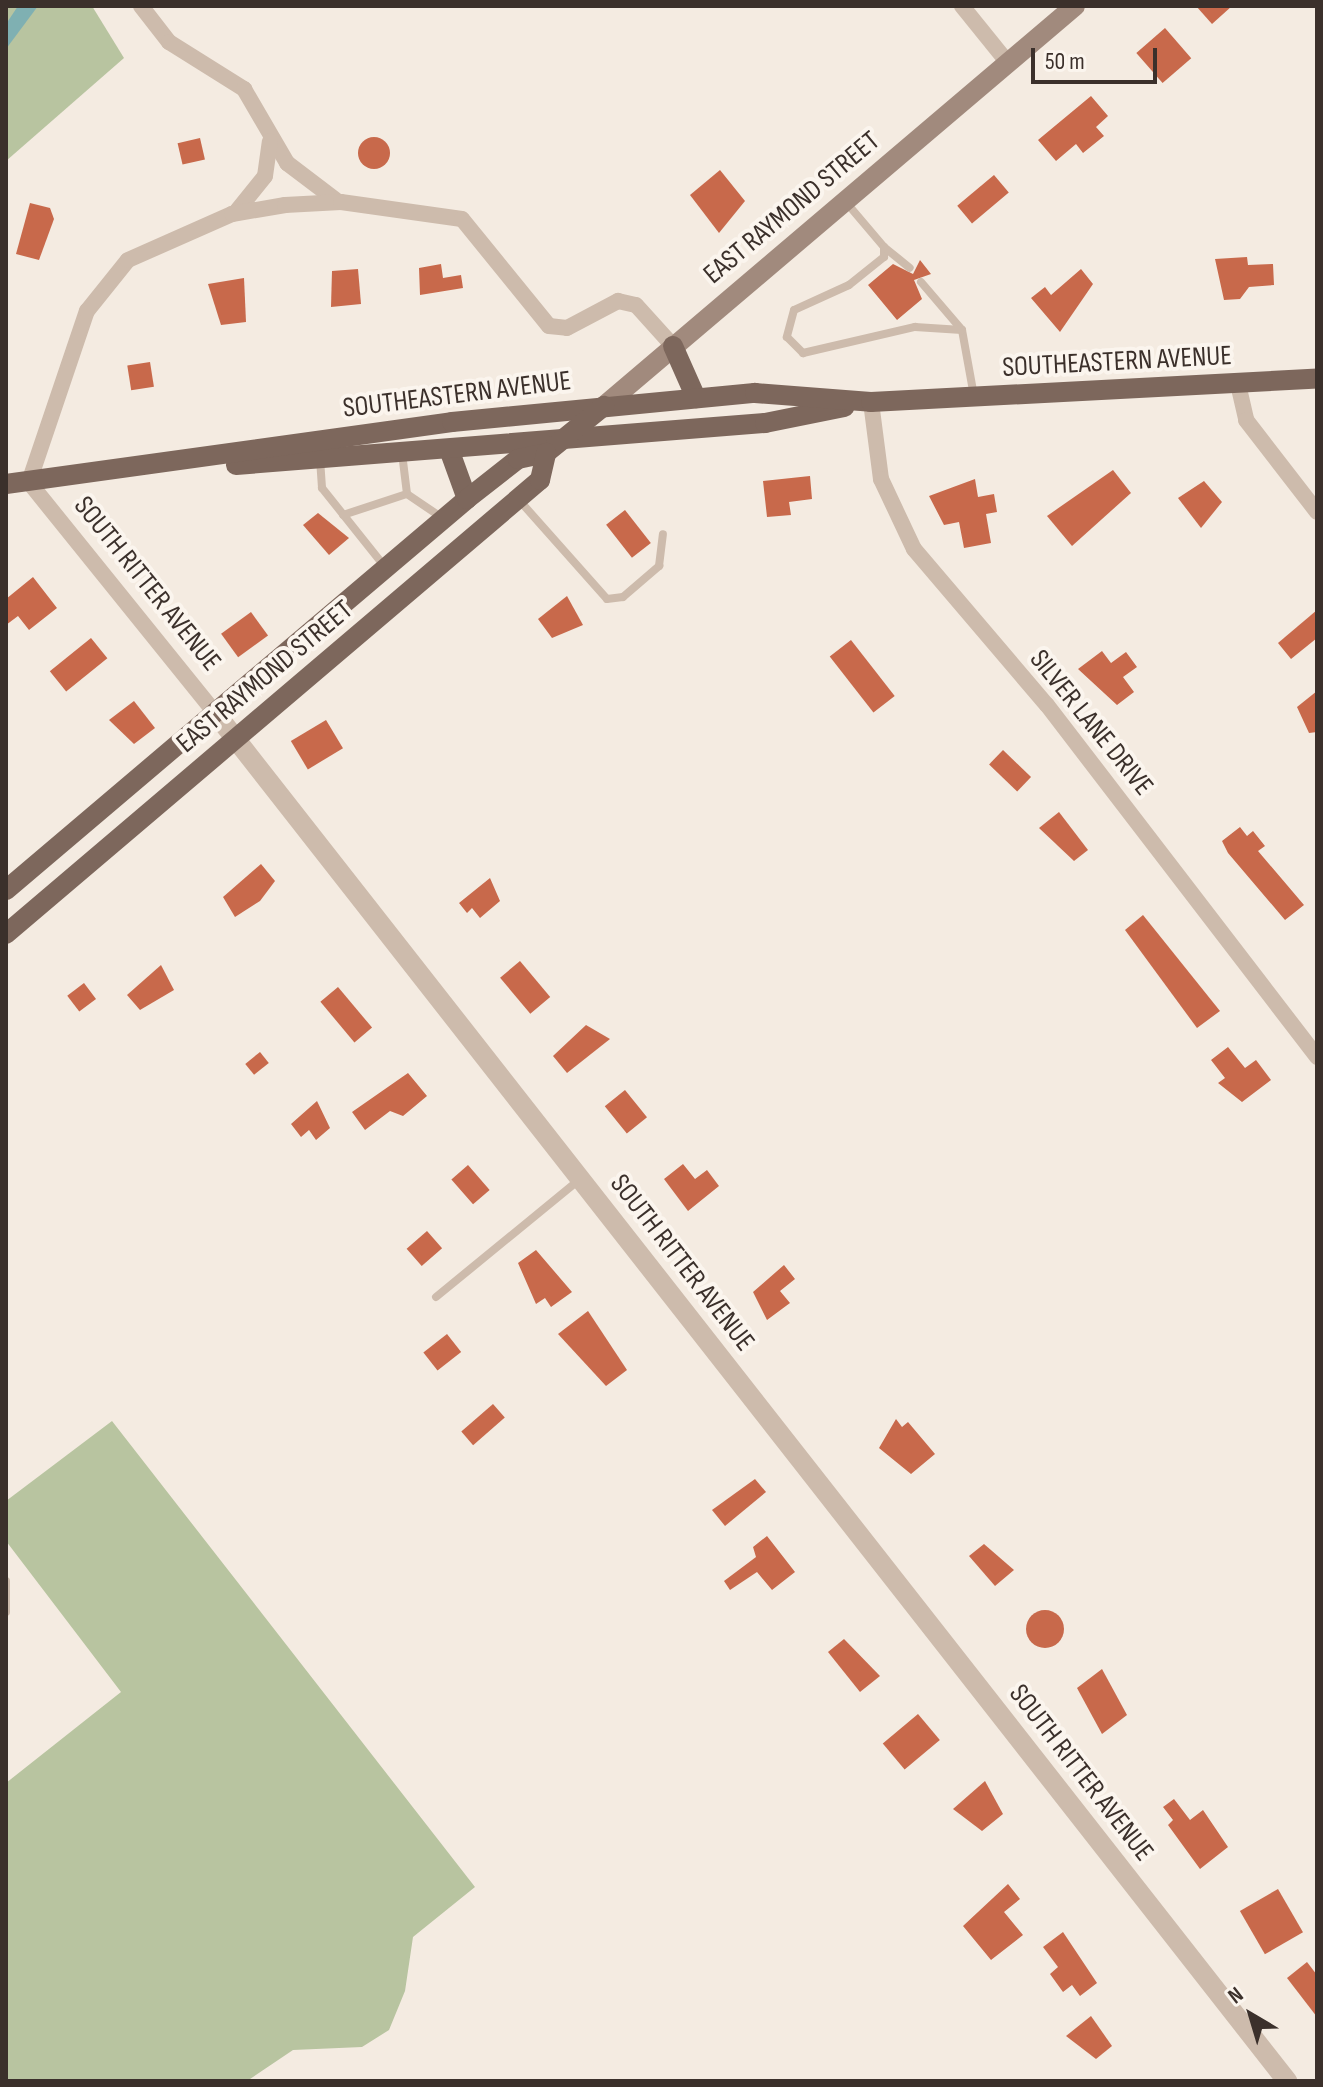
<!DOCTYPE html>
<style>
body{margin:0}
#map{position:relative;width:1323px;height:2087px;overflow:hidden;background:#f4ebe1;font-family:"Sofia Sans Condensed",sans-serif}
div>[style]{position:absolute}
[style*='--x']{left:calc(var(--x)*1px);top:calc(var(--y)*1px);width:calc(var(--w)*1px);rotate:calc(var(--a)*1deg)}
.green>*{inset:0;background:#b8c4a0}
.water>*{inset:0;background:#7fb0b2}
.building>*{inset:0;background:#c8694b;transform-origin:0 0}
.round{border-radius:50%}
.service>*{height:8px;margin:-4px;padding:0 4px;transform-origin:4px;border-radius:4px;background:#cdbbac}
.minor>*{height:16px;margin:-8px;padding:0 8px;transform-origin:8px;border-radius:8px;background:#cdbbac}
.tertiary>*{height:20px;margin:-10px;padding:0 10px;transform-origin:10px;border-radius:10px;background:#cdbbac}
.secondary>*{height:20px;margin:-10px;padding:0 10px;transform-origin:10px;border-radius:10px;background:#a18a7d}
.primary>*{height:20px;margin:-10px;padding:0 10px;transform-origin:10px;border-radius:10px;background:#7d675c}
span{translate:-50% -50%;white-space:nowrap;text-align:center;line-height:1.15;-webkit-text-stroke:8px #fbf5ee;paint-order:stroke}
.street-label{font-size:28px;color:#3b302b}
.frame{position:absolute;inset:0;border:8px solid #3b302b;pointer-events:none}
.north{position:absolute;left:1211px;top:1975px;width:80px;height:80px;-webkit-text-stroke:6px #fbf5ee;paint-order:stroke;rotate:322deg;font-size:22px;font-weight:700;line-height:32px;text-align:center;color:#3b302b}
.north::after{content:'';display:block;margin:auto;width:28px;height:36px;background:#3b302b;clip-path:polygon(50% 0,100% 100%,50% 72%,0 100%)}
.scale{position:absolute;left:1031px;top:48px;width:126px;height:36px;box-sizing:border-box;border:4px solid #3b302b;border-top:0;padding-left:10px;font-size:24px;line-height:28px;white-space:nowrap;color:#3b302b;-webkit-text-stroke:6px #fbf5ee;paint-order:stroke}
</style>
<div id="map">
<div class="green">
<i style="clip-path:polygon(6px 6px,92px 6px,124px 58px,6px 161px)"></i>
<i style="clip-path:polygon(112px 1421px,475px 1887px,413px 1937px,405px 1991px,389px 2030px,362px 2047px,293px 2050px,247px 2081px,6px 2081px,6px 1783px,121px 1692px,6px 1541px,6px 1501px)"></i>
</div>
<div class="water">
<i style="clip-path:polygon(18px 6px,38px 6px,6px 49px,6px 24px)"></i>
</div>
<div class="building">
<i style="clip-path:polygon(1196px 6px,1232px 6px,1212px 24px)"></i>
<i style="left:1165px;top:28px;width:40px;height:38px;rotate:49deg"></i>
<i style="clip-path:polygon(1091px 96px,1108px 116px,1096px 127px,1104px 136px,1083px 153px,1076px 144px,1056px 161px,1038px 140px)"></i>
<i class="round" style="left:358px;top:137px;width:32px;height:32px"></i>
<i style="left:200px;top:138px;width:22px;height:23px;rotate:77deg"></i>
<i style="clip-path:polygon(720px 170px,745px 201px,719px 233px,690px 195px)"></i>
<i style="left:994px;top:175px;width:23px;height:48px;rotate:50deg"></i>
<i style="clip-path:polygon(30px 203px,50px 208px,54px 219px,39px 260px,16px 254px)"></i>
<i style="clip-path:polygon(1247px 257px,1248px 265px,1273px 264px,1274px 285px,1249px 287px,1240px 299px,1224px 300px,1215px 259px)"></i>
<i style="clip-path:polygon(920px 260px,931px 274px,914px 280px,922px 299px,897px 320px,868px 285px,893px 264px,913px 274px)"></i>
<i style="clip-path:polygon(441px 264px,443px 278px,461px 275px,463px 288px,420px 295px,419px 268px)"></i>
<i style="clip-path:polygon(358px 269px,361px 304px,331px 307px,332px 271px)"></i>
<i style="clip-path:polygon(1081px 269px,1093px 284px,1060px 332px,1031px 298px,1045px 287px,1051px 295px)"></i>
<i style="clip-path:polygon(244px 278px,246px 322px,221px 325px,208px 284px)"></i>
<i style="left:150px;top:362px;width:25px;height:23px;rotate:81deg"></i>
<i style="clip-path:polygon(1113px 470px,1131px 493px,1072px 546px,1047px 516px)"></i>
<i style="clip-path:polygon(810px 476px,812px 499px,789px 502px,791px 515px,767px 517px,763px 481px)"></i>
<i style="clip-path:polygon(975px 479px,978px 497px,994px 494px,997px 512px,986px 514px,991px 543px,964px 548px,959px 522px,944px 525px,929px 496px)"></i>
<i style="clip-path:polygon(1204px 481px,1222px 502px,1201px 528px,1178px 498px)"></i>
<i style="left:625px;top:510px;width:42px;height:24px;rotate:52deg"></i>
<i style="clip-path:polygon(318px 513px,349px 538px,329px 555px,303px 525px)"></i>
<i style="clip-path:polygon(33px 577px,57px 608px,29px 630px,18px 616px,6px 625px,6px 599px)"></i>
<i style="clip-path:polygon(567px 596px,583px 625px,552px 638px,538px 619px)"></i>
<i style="clip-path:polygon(1317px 610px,1317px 638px,1291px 659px,1278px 643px)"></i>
<i style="left:251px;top:612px;width:29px;height:37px;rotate:54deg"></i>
<i style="left:91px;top:638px;width:26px;height:53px;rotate:51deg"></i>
<i style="left:851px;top:640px;width:71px;height:27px;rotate:52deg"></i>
<i style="clip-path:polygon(1102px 651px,1111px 663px,1126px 652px,1137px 667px,1123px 677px,1134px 692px,1117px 705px,1078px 669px)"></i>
<i style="clip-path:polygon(1317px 691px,1317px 732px,1309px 733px,1297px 707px)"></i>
<i style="clip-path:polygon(134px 701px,155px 728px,134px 744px,109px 720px)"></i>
<i style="left:326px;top:720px;width:33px;height:41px;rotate:59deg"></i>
<i style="left:1003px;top:750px;width:39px;height:20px;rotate:44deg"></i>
<i style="clip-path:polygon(1059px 812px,1088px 850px,1074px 861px,1039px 828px)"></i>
<i style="clip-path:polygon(1240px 827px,1247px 836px,1253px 831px,1265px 846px,1258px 851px,1304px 905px,1285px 920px,1228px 853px,1222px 841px)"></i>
<i style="clip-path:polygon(261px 864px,275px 881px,260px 901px,235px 917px,223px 897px)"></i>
<i style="clip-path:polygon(490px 878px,500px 901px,480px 918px,472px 908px,467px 913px,459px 903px)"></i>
<i style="clip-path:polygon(1143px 915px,1220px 1011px,1197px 1028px,1125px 930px)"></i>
<i style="left:520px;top:961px;width:47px;height:26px;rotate:50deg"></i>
<i style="clip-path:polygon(161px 965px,174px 990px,140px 1010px,127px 995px)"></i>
<i style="left:84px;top:983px;width:20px;height:21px;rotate:53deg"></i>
<i style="left:338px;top:987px;width:53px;height:23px;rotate:50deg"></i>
<i style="clip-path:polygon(586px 1025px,610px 1039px,567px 1073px,553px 1056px)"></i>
<i style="clip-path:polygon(1228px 1047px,1245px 1068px,1256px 1060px,1271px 1080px,1242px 1102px,1218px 1083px,1225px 1078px,1211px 1060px)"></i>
<i style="left:260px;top:1052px;width:14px;height:19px;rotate:51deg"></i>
<i style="clip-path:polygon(408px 1073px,427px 1096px,403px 1116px,390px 1111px,365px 1130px,352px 1112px)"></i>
<i style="left:625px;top:1090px;width:35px;height:26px;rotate:51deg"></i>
<i style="clip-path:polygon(317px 1101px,330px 1128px,316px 1140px,309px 1130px,301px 1137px,291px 1124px)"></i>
<i style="clip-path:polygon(683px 1164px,695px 1179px,707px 1170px,719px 1186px,688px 1211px,664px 1179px)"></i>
<i style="left:468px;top:1165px;width:33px;height:22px;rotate:49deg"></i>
<i style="left:427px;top:1231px;width:23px;height:27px;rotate:49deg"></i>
<i style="clip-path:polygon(536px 1250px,572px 1292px,551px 1307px,545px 1298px,536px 1304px,518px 1263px)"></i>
<i style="clip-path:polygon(784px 1265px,795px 1279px,780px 1291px,790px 1303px,767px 1320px,753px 1292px)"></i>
<i style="clip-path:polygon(588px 1311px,627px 1370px,606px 1386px,558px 1334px)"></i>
<i style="left:447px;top:1334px;width:23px;height:30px;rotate:52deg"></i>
<i style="left:493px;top:1404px;width:18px;height:42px;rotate:49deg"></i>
<i style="clip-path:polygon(896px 1419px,902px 1427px,908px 1422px,935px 1454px,911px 1474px,879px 1448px)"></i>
<i style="clip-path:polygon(755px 1479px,766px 1492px,725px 1526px,712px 1510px)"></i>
<i style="clip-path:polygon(767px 1536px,795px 1572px,772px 1590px,757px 1572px,730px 1590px,724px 1581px,756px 1557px,753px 1547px)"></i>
<i style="clip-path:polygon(984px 1544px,1014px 1570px,995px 1586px,969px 1556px)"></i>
<i class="round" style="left:1026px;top:1610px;width:38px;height:38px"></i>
<i style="clip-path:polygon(844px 1639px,880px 1676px,860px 1692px,828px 1652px)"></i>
<i style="clip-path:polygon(1102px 1669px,1127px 1715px,1102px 1734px,1077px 1688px)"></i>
<i style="left:918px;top:1714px;width:34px;height:46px;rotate:50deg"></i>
<i style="clip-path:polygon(985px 1781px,1003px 1814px,982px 1831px,953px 1809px)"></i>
<i style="clip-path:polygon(1174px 1799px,1190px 1820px,1203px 1810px,1228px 1847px,1200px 1869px,1168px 1825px,1173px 1820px,1163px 1807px)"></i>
<i style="clip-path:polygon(1008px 1884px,1020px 1899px,1004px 1912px,1023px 1935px,991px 1960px,963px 1926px)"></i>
<i style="left:1278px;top:1889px;width:50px;height:44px;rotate:60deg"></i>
<i style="clip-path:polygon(1063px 1932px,1097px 1983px,1080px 1996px,1072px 1985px,1063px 1992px,1050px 1974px,1058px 1967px,1043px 1947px)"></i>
<i style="clip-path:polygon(1307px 1962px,1317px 1975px,1317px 2017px,1287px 1978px)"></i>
<i style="clip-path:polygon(1091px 2016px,1112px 2046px,1096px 2059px,1066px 2036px)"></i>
</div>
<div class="service">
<i style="--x:845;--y:201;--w:60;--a:49.7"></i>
<i style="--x:884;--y:247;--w:10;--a:90"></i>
<i style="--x:884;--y:257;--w:45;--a:141.3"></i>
<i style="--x:849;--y:285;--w:60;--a:155.6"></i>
<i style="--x:794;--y:310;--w:28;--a:105"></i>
<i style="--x:787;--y:337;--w:23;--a:45"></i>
<i style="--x:803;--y:353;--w:115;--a:-13.1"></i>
<i style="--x:915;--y:327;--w:47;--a:3.7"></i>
<i style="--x:962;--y:330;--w:67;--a:79.7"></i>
<i style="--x:884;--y:247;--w:33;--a:39"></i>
<i style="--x:921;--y:282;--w:63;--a:49.5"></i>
<i style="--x:402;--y:453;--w:41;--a:83"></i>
<i style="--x:407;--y:494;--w:41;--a:34.1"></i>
<i style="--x:320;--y:459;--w:29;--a:86"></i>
<i style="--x:322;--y:488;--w:101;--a:51.4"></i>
<i style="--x:519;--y:500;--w:132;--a:48.4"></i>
<i style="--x:607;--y:599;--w:16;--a:-7"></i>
<i style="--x:623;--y:597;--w:48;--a:-40.7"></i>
<i style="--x:659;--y:566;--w:32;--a:-83"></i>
<i style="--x:343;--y:515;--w:67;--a:-18.2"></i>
<i style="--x:436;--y:1297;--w:186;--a:-39.3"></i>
<i style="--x:6;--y:1581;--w:31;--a:90"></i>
</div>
<div class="minor">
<i style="--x:141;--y:6;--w:46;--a:52.1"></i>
<i style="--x:169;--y:42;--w:89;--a:32.1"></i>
<i style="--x:244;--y:89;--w:86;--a:59.8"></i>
<i style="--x:287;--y:163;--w:61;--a:37.1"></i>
<i style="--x:962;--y:6;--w:73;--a:51.1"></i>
<i style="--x:236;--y:212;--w:46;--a:-51.1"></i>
<i style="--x:265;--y:176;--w:35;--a:-82"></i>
<i style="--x:1238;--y:384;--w:37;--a:77"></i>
<i style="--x:1246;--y:420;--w:116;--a:52.3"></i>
<i style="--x:871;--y:402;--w:78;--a:82.6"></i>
<i style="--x:881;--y:479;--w:77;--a:64.8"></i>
<i style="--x:914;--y:549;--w:205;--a:49.6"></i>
<i style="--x:1047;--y:705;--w:444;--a:52.5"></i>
<i style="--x:216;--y:714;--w:298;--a:-128.9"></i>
<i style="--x:29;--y:482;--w:181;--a:-71.3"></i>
<i style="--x:87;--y:311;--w:65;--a:-51.2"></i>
<i style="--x:128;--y:260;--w:114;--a:-23.9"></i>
<i style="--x:232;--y:214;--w:54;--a:-9.6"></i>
<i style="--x:285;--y:205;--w:56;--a:-3.1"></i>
<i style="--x:341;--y:202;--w:122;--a:8"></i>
<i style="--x:462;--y:219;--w:138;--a:50.9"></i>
<i style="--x:549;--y:326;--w:18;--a:6"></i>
<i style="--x:567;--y:328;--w:58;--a:-27.9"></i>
<i style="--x:618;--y:301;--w:18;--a:13"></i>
<i style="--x:636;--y:305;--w:55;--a:47.9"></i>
</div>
<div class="tertiary">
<i style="--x:216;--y:714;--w:1737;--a:51.92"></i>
</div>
<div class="secondary">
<i style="--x:604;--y:406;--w:618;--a:-40.34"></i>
</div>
<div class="primary">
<i style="--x:673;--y:346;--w:57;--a:66.1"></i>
<i style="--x:450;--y:452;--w:50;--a:70.1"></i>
<i style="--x:236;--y:465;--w:531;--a:-4.54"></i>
<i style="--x:765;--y:423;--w:81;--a:-11.4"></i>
<i style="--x:6;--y:484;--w:450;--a:-7.9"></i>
<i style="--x:452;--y:422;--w:304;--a:-5.5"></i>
<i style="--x:755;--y:393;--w:116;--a:4.4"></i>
<i style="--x:871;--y:402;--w:447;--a:-3"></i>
<i style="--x:6;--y:890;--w:604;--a:-40.3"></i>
<i style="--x:467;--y:499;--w:65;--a:-38.1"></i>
<i style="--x:518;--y:459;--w:29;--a:-12"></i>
<i style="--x:546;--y:453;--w:75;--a:-39"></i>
<i style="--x:6;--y:934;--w:701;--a:-40.37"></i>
<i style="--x:540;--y:480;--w:28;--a:-77"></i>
</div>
<div class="street-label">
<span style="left:792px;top:208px;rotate:-40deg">EAST RAYMOND STREET</span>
<span style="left:1117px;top:362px;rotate:-3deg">SOUTHEASTERN AVENUE</span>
<span style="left:457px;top:395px;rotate:-7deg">SOUTHEASTERN AVENUE</span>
<span style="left:147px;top:584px;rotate:51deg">SOUTH RITTER AVENUE</span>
<span style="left:265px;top:677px;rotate:-40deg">EAST RAYMOND STREET</span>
<span style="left:1091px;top:723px;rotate:51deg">SILVER LANE DRIVE</span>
<span style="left:682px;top:1263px;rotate:52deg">SOUTH RITTER AVENUE</span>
<span style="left:1081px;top:1773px;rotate:52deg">SOUTH RITTER AVENUE</span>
</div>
<div class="frame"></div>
<div class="north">N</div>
<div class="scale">50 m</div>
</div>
